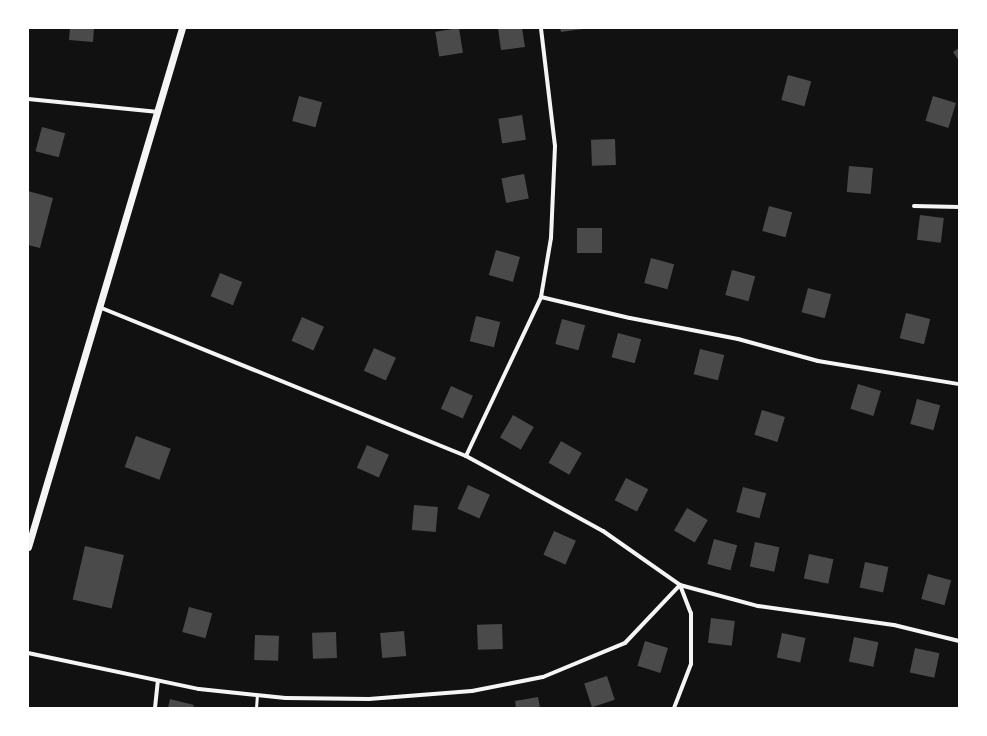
<!DOCTYPE html>
<style>
body{margin:0}
#map{position:relative;width:987px;height:736px;overflow:hidden;background:#111;font-family:Rubik,sans-serif}
div>[style]{position:absolute}
[style*='--x']{left:calc(var(--x)*1px);top:calc(var(--y)*1px);width:calc(var(--w)*1px);rotate:calc(var(--a)*1deg)}
.building>*{inset:0;background:#4a4a4a;transform-origin:0 0}
.service>*{height:3px;margin:-1.5px;padding:0 1.5px;transform-origin:1.5px;border-radius:1.5px;background:#f5f5f5}
.minor>*{height:4px;margin:-2px;padding:0 2px;transform-origin:2px;border-radius:2px;background:#f5f5f5}
.tertiary>*{height:7px;margin:-3.5px;padding:0 3.5px;transform-origin:3.5px;border-radius:3.5px;background:#f5f5f5}
span{translate:-50% -50%;white-space:nowrap;text-align:center;line-height:1.15;-webkit-text-stroke:3px #fff;paint-order:stroke}
.frame{position:absolute;inset:0;border:29px solid #fff;pointer-events:none}
</style>
<div id="map">
<div class="building">
<i style="clip-path:polygon(70px 28px,94px 28px,93px 42px,69px 40px)"></i>
<i style="left:459px;top:28px;width:25px;height:24px;rotate:81deg"></i>
<i style="clip-path:polygon(498px 28px,522px 28px,525px 47px,501px 50px)"></i>
<i style="clip-path:polygon(560px 28px,583px 28px,583px 29px,561px 32px)"></i>
<i style="clip-path:polygon(959px 48px,959px 61px,953px 52px)"></i>
<i style="left:788px;top:75px;width:24px;height:26px;rotate:15deg"></i>
<i style="left:299px;top:96px;width:24px;height:26px;rotate:15deg"></i>
<i style="left:933px;top:96px;width:24px;height:26px;rotate:17deg"></i>
<i style="left:522px;top:115px;width:25px;height:24px;rotate:81deg"></i>
<i style="left:42px;top:127px;width:24px;height:25px;rotate:15deg"></i>
<i style="left:615px;top:139px;width:26px;height:24px;rotate:88deg"></i>
<i style="left:849px;top:166px;width:24px;height:26px;rotate:5deg"></i>
<i style="left:524px;top:174px;width:25px;height:23px;rotate:79deg"></i>
<i style="clip-path:polygon(28px 191px,53px 198px,40px 248px,28px 245px)"></i>
<i style="left:769px;top:206px;width:24px;height:26px;rotate:15deg"></i>
<i style="left:920px;top:215px;width:24px;height:25px;rotate:7deg"></i>
<i style="left:577px;top:228px;width:25px;height:25px"></i>
<i style="left:496px;top:250px;width:25px;height:26px;rotate:16deg"></i>
<i style="left:651px;top:258px;width:24px;height:26px;rotate:15deg"></i>
<i style="left:732px;top:270px;width:24px;height:26px;rotate:15deg"></i>
<i style="left:220px;top:273px;width:24px;height:25px;rotate:22deg"></i>
<i style="left:808px;top:288px;width:24px;height:25px;rotate:15deg"></i>
<i style="left:906px;top:313px;width:25px;height:26px;rotate:14deg"></i>
<i style="left:476px;top:316px;width:25px;height:26px;rotate:14deg"></i>
<i style="left:302px;top:317px;width:24px;height:26px;rotate:24deg"></i>
<i style="left:562px;top:319px;width:24px;height:26px;rotate:15deg"></i>
<i style="left:618px;top:333px;width:24px;height:25px;rotate:15deg"></i>
<i style="left:374px;top:348px;width:24px;height:25px;rotate:24deg"></i>
<i style="left:700px;top:349px;width:25px;height:26px;rotate:14deg"></i>
<i style="left:858px;top:384px;width:24px;height:26px;rotate:17deg"></i>
<i style="left:451px;top:386px;width:24px;height:25px;rotate:24deg"></i>
<i style="left:917px;top:399px;width:24px;height:26px;rotate:15deg"></i>
<i style="left:762px;top:410px;width:24px;height:26px;rotate:17deg"></i>
<i style="left:513px;top:415px;width:24px;height:26px;rotate:30deg"></i>
<i style="left:136px;top:436px;width:37px;height:33px;rotate:20deg"></i>
<i style="left:561px;top:441px;width:24px;height:25px;rotate:30deg"></i>
<i style="left:367px;top:445px;width:24px;height:25px;rotate:24deg"></i>
<i style="left:626px;top:478px;width:25px;height:25px;rotate:27deg"></i>
<i style="left:468px;top:485px;width:24px;height:26px;rotate:24deg"></i>
<i style="left:743px;top:487px;width:24px;height:26px;rotate:15deg"></i>
<i style="left:414px;top:505px;width:24px;height:25px;rotate:5deg"></i>
<i style="left:687px;top:508px;width:24px;height:26px;rotate:30deg"></i>
<i style="left:554px;top:531px;width:24px;height:26px;rotate:24deg"></i>
<i style="left:714px;top:539px;width:24px;height:26px;rotate:15deg"></i>
<i style="left:755px;top:542px;width:25px;height:25px;rotate:12deg"></i>
<i style="left:85px;top:546px;width:40px;height:55px;rotate:13deg"></i>
<i style="left:809px;top:554px;width:25px;height:25px;rotate:12deg"></i>
<i style="left:865px;top:562px;width:24px;height:26px;rotate:12deg"></i>
<i style="left:928px;top:574px;width:24px;height:26px;rotate:15deg"></i>
<i style="left:189px;top:607px;width:24px;height:26px;rotate:15deg"></i>
<i style="left:711px;top:618px;width:24px;height:25px;rotate:7deg"></i>
<i style="left:502px;top:624px;width:25px;height:25px;rotate:88deg"></i>
<i style="left:404px;top:631px;width:25px;height:24px;rotate:85deg"></i>
<i style="left:336px;top:632px;width:26px;height:24px;rotate:88deg"></i>
<i style="left:782px;top:633px;width:24px;height:25px;rotate:12deg"></i>
<i style="left:255px;top:635px;width:24px;height:25px;rotate:2deg"></i>
<i style="left:854px;top:637px;width:25px;height:25px;rotate:12deg"></i>
<i style="left:645px;top:641px;width:24px;height:26px;rotate:17deg"></i>
<i style="left:915px;top:648px;width:25px;height:25px;rotate:12deg"></i>
<i style="left:607px;top:676px;width:25px;height:24px;rotate:72deg"></i>
<i style="clip-path:polygon(538px 697px,540px 708px,516px 708px,515px 701px)"></i>
<i style="clip-path:polygon(170px 699px,194px 705px,193px 708px,168px 708px)"></i>
</div>
<div class="service">
<i style="--x:256;--y:708;--w:13;--a:-86"></i>
</div>
<div class="minor">
<i style="--x:28;--y:99;--w:131;--a:5.7"></i>
<i style="--x:914;--y:206;--w:45;--a:1.3"></i>
<i style="--x:541;--y:297;--w:91;--a:13.3"></i>
<i style="--x:630;--y:318;--w:110;--a:11"></i>
<i style="--x:738;--y:339;--w:83;--a:15.4"></i>
<i style="--x:818;--y:361;--w:143;--a:9.3"></i>
<i style="--x:99;--y:307;--w:396;--a:22.1"></i>
<i style="--x:466;--y:456;--w:156;--a:28.7"></i>
<i style="--x:603;--y:531;--w:94;--a:35"></i>
<i style="--x:680;--y:585;--w:81;--a:15.1"></i>
<i style="--x:758;--y:606;--w:137;--a:8"></i>
<i style="--x:894;--y:625;--w:67;--a:13.8"></i>
<i style="--x:466;--y:456;--w:176;--a:-64.7"></i>
<i style="--x:541;--y:297;--w:60;--a:-80.4"></i>
<i style="--x:551;--y:238;--w:92;--a:-87.5"></i>
<i style="--x:555;--y:146;--w:119;--a:-96.8"></i>
<i style="--x:28;--y:653;--w:175;--a:11.9"></i>
<i style="--x:199;--y:689;--w:87;--a:5.9"></i>
<i style="--x:286;--y:698;--w:83;--a:0.7"></i>
<i style="--x:369;--y:699;--w:103;--a:-4.4"></i>
<i style="--x:472;--y:691;--w:72;--a:-11.2"></i>
<i style="--x:543;--y:677;--w:89;--a:-22.5"></i>
<i style="--x:625;--y:643;--w:80;--a:-46.5"></i>
<i style="--x:680;--y:585;--w:30;--a:69"></i>
<i style="--x:691;--y:613;--w:51;--a:90"></i>
<i style="--x:691;--y:664;--w:47;--a:111.1"></i>
<i style="--x:155;--y:708;--w:27;--a:-84"></i>
</div>
<div class="tertiary">
<i style="--x:28;--y:547;--w:541;--a:-73.47"></i>
</div>
<div class="frame"></div>
</div>
